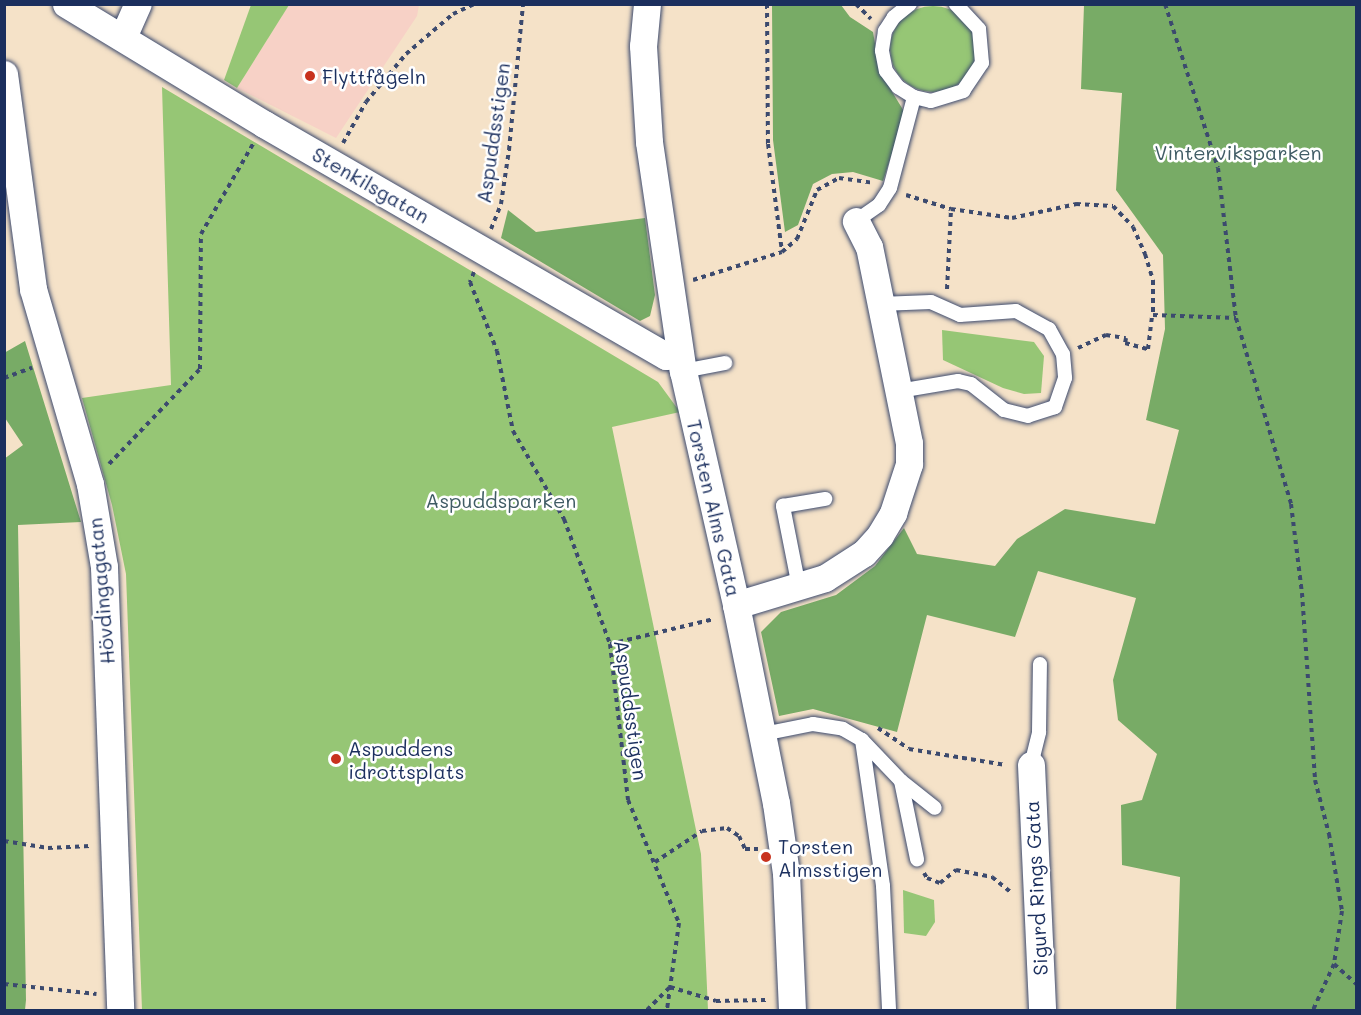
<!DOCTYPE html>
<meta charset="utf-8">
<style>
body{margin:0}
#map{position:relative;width:1361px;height:1015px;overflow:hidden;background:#f5e2c8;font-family:Mali,sans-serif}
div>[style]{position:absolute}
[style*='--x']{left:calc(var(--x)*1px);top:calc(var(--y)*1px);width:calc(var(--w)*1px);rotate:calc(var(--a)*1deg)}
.built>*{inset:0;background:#f7d1c6}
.green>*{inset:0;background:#96c675}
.round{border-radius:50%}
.forest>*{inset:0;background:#78ab66}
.path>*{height:4px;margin-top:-2px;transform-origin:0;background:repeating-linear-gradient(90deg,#3c4a6e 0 4.5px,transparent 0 9px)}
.roads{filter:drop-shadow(0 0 2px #3c4a6e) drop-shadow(0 0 2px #3c4a6e)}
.lane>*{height:14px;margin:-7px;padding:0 7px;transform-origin:7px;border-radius:7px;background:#fff}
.street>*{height:27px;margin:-13.5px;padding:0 13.5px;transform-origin:13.5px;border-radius:13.5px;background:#fff}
.dots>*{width:16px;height:16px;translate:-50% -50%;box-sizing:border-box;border:3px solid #fff;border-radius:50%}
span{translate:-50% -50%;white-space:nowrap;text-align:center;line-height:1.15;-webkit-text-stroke:5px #fff;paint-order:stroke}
.poi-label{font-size:20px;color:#1b2f5e}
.left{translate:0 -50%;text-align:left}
.street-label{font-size:20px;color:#1b2f5e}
.park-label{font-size:20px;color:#405c65}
.frame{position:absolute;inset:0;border:6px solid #1b2f5e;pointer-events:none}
</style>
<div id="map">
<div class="built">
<i style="clip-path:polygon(289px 5px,419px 5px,417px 16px,336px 138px,237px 88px)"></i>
</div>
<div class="green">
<i style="clip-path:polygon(251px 5px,289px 5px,237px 88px,224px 80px)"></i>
<i class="round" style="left:890px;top:6px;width:86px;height:86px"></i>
<i style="clip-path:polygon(162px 87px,658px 382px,680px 412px,612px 427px,701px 854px,708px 1010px,142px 1010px,126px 574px,112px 505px,82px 398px,171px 385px)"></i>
<i style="clip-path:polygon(942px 330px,1034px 342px,1044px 356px,1041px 393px,1024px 394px,1003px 388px,943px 360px)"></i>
<i style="clip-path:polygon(903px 890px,934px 900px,935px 922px,926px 936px,904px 933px)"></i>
</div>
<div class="forest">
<i style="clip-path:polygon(772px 5px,841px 5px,850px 17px,873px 32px,880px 72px,905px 113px,883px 181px,853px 172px,832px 174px,813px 184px,798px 225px,785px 232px,773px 140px)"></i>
<i style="clip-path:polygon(1084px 5px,1356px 5px,1356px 1010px,1176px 1010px,1180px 877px,1122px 865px,1121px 805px,1142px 800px,1157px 754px,1118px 720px,1113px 680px,1136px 598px,1038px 571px,1015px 637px,927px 615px,897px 732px,813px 709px,779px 716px,761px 632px,781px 612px,836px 595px,875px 566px,904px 528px,917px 554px,995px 566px,1017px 539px,1065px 509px,1155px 524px,1179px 430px,1146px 420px,1165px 329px,1163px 255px,1116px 190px,1122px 93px,1081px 89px)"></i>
<i style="clip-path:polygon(508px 210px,536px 232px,645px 218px,655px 295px,650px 316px,640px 321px,501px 238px)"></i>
<i style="clip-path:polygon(25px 341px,81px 522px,18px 525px,26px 1000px,25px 1010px,5px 1010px,4px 459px,23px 445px,5px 418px,4px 353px)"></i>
</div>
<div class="path">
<i style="--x:767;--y:4;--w:140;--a:89.6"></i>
<i style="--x:768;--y:144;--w:109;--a:82.6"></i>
<i style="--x:856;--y:4;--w:21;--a:45"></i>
<i style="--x:1165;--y:4;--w:172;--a:72.1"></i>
<i style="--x:1218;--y:168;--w:151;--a:83.2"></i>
<i style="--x:1236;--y:318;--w:194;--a:73.5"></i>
<i style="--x:1291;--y:504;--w:90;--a:83"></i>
<i style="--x:1302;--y:593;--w:187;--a:86"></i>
<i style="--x:1315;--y:780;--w:56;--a:75.5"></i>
<i style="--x:1329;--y:834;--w:78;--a:80.4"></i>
<i style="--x:1342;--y:911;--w:54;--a:98.6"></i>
<i style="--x:1334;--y:964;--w:51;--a:114.5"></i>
<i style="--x:343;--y:143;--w:47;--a:-60.7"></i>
<i style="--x:366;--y:102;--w:62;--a:-50.2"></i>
<i style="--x:406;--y:54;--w:62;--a:-40.4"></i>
<i style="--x:453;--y:14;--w:23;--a:-25"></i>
<i style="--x:906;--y:195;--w:47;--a:17.3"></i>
<i style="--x:951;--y:209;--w:62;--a:8.4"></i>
<i style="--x:1012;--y:218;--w:66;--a:-12.3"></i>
<i style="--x:1076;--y:204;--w:37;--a:3"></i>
<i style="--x:1113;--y:206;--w:29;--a:46"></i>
<i style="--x:1133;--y:227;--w:30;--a:66"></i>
<i style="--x:1145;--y:254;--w:27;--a:73"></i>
<i style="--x:1153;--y:280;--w:35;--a:90"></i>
<i style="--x:1153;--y:315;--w:83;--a:2.1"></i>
<i style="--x:491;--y:229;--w:27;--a:-68"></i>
<i style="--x:501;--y:204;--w:55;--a:-81.6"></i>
<i style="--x:509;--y:150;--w:147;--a:-84.5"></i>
<i style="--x:474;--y:272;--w:11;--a:112"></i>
<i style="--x:470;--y:282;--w:74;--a:68.6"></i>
<i style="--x:497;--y:351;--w:82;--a:78.7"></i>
<i style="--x:513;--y:431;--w:102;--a:59.9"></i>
<i style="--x:564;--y:519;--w:133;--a:69.8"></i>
<i style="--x:610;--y:644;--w:157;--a:83.4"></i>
<i style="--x:628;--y:800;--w:133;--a:67.5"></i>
<i style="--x:679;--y:923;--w:88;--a:97.9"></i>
<i style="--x:693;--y:280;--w:93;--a:-17.5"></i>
<i style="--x:782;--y:252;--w:20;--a:-41"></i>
<i style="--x:797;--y:239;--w:53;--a:-67.8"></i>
<i style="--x:817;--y:190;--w:25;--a:-29"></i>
<i style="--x:839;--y:178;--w:35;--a:8"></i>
<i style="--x:947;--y:289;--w:80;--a:-87.1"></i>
<i style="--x:1078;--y:348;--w:31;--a:-25"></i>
<i style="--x:1106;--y:335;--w:20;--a:9"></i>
<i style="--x:1126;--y:338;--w:5;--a:101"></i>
<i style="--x:1125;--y:343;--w:24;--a:15"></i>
<i style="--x:1148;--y:349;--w:34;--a:-83"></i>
<i style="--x:4;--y:378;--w:30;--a:-20"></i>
<i style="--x:109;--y:464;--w:132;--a:-46.2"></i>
<i style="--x:200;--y:369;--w:135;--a:-89.6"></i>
<i style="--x:201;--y:234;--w:104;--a:-60"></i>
<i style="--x:610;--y:644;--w:107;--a:-13.5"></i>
<i style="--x:878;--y:728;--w:37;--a:34"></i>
<i style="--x:909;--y:749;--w:98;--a:9.4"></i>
<i style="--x:4;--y:841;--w:45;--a:9"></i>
<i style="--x:48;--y:848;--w:42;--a:-2.7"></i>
<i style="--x:655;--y:862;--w:56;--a:-33.4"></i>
<i style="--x:702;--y:831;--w:25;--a:-7"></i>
<i style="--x:727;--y:828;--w:14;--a:34"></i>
<i style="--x:739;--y:836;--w:14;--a:65"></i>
<i style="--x:745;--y:849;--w:13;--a:0"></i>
<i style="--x:810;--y:872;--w:53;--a:-3.2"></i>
<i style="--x:924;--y:873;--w:6;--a:59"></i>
<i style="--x:927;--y:878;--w:14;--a:21"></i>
<i style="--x:940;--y:883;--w:21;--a:-39"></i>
<i style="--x:956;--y:870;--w:37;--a:11"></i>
<i style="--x:992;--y:877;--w:26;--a:39"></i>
<i style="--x:1334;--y:964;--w:30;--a:42"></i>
<i style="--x:4;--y:984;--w:93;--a:6.2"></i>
<i style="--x:647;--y:1010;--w:33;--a:-45"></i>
<i style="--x:670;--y:987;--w:48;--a:16.9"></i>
<i style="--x:716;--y:1001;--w:51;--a:-1.1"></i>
</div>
<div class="roads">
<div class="lane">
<i style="--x:910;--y:4;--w:21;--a:141"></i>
<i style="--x:894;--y:17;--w:17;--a:123"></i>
<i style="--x:885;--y:31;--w:20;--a:99"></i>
<i style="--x:882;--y:51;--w:20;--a:79"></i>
<i style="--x:886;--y:71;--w:20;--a:53"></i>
<i style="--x:898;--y:87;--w:19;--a:32"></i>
<i style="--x:914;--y:97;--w:17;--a:13"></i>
<i style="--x:931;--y:101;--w:34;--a:-17"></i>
<i style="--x:963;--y:91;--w:34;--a:-56"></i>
<i style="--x:982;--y:63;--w:34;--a:-95"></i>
<i style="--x:979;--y:29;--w:34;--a:-133"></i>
<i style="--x:856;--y:221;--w:28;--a:-35"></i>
<i style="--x:879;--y:205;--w:20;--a:-57"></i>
<i style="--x:890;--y:188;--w:94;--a:-75.2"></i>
<i style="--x:880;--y:304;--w:51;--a:-2.2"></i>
<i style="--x:931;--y:302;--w:32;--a:24"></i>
<i style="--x:960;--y:315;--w:56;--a:-4.1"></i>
<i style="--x:1016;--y:311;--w:38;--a:29"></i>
<i style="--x:1049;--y:329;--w:29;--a:61"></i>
<i style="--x:1063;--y:354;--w:24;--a:85"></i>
<i style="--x:1065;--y:378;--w:31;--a:109"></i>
<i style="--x:1055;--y:407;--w:28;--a:162"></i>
<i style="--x:1028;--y:416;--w:25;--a:-166"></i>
<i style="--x:1004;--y:410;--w:42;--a:-141.8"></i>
<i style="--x:971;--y:384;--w:13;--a:-167"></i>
<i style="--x:958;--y:381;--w:60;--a:170.4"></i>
<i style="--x:683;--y:371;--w:43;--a:-10.8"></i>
<i style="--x:799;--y:587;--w:83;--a:-101.2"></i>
<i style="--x:783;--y:506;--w:43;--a:-9.5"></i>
<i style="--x:763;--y:734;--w:51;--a:-11.3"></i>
<i style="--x:813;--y:724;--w:30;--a:9"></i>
<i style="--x:843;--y:729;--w:22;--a:30"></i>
<i style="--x:862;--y:740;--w:148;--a:81.8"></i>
<i style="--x:883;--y:886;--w:124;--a:87.2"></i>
<i style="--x:862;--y:740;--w:57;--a:46.4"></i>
<i style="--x:901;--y:781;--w:43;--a:38.5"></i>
<i style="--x:1031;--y:765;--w:34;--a:-76"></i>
<i style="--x:1039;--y:732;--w:68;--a:-89.2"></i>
<i style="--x:901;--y:781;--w:80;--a:78.4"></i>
</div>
<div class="street">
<i style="--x:66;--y:4;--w:232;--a:31.2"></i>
<i style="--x:264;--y:124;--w:464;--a:30"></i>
<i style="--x:666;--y:356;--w:14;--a:-12"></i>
<i style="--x:647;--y:4;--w:42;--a:95.4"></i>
<i style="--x:643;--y:46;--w:96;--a:86.4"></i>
<i style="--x:649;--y:142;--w:232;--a:81.6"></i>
<i style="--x:683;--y:371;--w:240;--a:77.2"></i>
<i style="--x:736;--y:605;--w:202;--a:78.6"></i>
<i style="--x:776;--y:803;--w:71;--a:81.9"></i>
<i style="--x:786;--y:873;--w:137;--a:87.5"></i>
<i style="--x:123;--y:37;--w:36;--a:-66"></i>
<i style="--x:4;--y:74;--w:217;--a:82.3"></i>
<i style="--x:33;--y:289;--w:203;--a:73.7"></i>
<i style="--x:90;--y:484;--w:84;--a:80.4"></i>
<i style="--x:104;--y:567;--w:443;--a:87.9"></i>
<i style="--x:736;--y:605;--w:93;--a:-16.9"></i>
<i style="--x:825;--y:578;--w:46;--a:-32.7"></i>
<i style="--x:864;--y:553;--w:24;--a:-48"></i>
<i style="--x:880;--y:535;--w:26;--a:-59"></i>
<i style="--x:893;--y:513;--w:52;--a:-71.9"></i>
<i style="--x:909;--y:464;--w:21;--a:-90"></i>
<i style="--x:909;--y:443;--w:200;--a:-101.5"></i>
<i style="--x:869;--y:247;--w:29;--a:-117"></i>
<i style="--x:1031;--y:765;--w:245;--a:87.4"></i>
</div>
</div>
<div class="dots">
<i style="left:310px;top:76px;background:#c8321e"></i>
<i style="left:336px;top:759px;background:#c8321e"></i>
<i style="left:766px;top:857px;background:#c8321e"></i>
</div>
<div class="poi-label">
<span class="left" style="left:322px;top:76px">Flyttfågeln</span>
<span class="left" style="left:348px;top:760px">Aspuddens<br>idrottsplats</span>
<span class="left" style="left:778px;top:858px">Torsten<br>Almsstigen</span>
</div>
<div class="street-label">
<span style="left:493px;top:133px;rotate:-82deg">Aspuddsstigen</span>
<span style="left:371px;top:185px;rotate:30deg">Stenkilsgatan</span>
<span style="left:714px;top:508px;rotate:77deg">Torsten Alms Gata</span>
<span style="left:101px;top:591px;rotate:-95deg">Hövdingagatan</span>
<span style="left:631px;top:710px;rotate:82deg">Aspuddsstigen</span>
<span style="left:1036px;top:888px;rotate:-93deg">Sigurd Rings Gata</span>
</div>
<div class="park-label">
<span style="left:1238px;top:152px">Vinterviksparken</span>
<span style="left:501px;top:500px">Aspuddsparken</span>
</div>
<div class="frame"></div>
</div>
